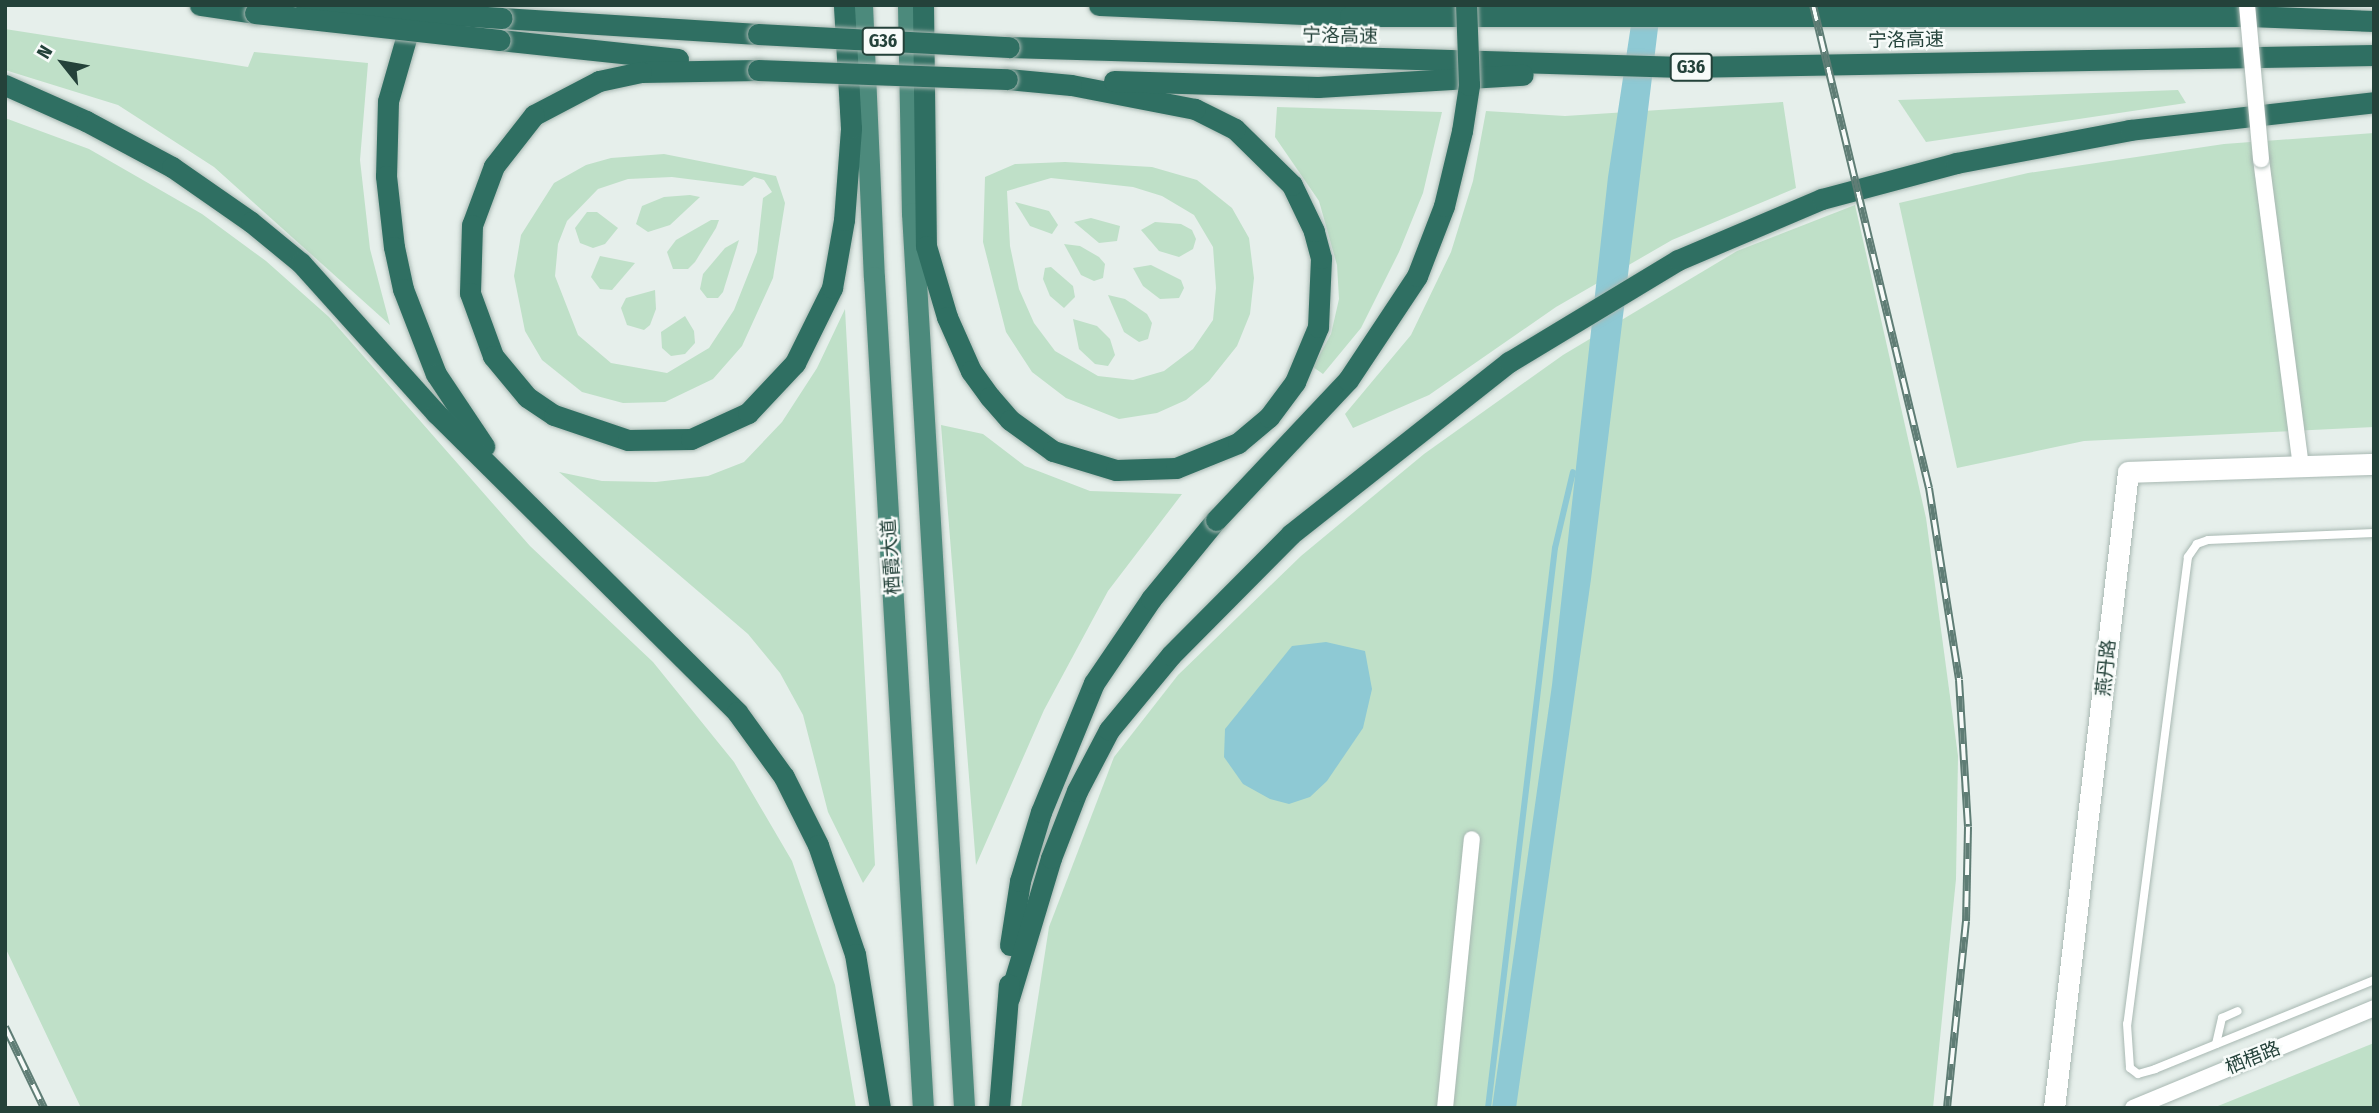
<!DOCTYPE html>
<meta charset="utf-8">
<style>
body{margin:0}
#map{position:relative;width:2379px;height:1113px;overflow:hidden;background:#e6efeb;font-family:"Fira Sans Condensed","Noto Sans SC",sans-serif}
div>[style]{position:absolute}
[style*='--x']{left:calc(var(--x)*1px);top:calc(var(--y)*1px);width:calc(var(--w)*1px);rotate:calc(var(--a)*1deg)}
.green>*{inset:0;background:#bfe0c8}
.water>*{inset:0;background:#8ec9d4}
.stream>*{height:6px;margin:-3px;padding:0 3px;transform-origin:3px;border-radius:3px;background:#8ec9d4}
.roads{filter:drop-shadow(0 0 2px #a8b8b2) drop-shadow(0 0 2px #a8b8b2)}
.service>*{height:8px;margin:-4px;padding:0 4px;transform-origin:4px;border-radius:4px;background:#fff}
.minor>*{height:16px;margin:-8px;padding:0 8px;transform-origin:8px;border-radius:8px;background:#fff}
.tertiary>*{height:21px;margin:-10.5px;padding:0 10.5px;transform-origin:10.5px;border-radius:10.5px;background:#fff}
.trunk>*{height:21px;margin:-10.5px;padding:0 10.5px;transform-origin:10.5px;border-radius:10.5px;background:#4c8a7c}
.motorway>*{height:21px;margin:-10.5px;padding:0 10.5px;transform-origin:10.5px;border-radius:10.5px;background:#2f6f62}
.rail>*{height:8px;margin-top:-4px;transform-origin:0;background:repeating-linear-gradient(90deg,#f7fbf9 0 16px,#5f7d75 0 32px);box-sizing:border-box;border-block:2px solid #5f7d75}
.bridges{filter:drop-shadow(0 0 2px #a8b8b2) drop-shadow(0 0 2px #a8b8b2)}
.minor-bridge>*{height:16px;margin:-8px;padding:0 8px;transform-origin:8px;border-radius:8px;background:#fff}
.motorway-bridge>*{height:21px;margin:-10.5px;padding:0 10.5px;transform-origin:10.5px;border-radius:10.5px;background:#2f6f62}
span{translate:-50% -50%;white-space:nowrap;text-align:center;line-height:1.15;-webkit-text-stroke:5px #f7fbf9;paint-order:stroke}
.shield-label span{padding:2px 5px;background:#f7fbf9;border:2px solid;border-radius:5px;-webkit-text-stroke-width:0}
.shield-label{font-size:18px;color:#24423a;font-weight:700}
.street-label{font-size:19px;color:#24423a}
.frame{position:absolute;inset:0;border:7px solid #24423a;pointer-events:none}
.north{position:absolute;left:28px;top:28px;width:70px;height:70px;-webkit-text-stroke:5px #f7fbf9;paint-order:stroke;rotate:301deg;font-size:19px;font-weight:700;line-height:28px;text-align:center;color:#24423a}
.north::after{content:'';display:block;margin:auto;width:24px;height:32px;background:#24423a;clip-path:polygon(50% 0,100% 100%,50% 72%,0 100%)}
</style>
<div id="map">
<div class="green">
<i style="clip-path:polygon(5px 29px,248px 67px,254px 52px,368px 63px,360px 160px,370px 249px,390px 325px,214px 167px,118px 105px,5px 70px)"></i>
<i style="clip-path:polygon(2178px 90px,2186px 103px,1926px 142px,1898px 100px)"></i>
<i style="clip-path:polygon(1783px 102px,1796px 188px,1672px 240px,1556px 307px,1429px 395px,1353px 428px,1345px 414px,1411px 335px,1451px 252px,1473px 181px,1486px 111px,1565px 116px)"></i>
<i style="clip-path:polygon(1277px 107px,1442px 112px,1423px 193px,1399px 252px,1361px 328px,1323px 374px,1313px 367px,1331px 334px,1339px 299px,1337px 265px,1319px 201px,1275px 137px)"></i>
<i style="clip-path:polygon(5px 118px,89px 149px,202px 214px,266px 261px,329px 317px,530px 546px,653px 662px,734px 762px,792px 861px,835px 985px,856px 1108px,81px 1108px,5px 947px)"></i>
<i style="clip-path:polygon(2374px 133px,2374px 427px,2084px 441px,1957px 468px,1899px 203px,2028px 173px,2224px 144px)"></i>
<i style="clip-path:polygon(evenodd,664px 154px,776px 176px,785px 203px,773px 278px,742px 346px,713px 379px,665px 402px,623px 403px,582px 392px,542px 360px,525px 331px,514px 276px,521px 235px,554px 183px,586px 165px,611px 158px,664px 154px,672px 177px,743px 186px,754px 177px,764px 180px,772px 192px,763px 198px,757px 252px,734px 310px,709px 348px,667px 373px,611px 363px,578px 335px,555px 276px,558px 244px,567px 221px,598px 189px,628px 179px,672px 177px)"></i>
<i style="clip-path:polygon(evenodd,1065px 162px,1152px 167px,1197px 180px,1232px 208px,1249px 238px,1254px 278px,1250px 314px,1237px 346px,1209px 381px,1186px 400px,1157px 413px,1119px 419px,1066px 398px,1032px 372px,1006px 332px,983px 242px,985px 177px,1015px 164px,1065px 162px,1051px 178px,1133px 187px,1162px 196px,1194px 215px,1213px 247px,1216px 288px,1213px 320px,1193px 349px,1164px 371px,1133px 380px,1098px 376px,1055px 351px,1034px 323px,1019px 289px,1010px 246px,1007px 191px,1051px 178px)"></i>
<i style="clip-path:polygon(690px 195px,700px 197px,670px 225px,648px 232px,636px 224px,642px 206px,664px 197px)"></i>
<i style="clip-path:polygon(1015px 202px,1049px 211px,1058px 225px,1052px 234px,1030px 226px)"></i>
<i style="clip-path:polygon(1855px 205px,1926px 518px,1958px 756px,1956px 879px,1933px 1108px,1021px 1108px,1049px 927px,1114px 757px,1178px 675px,1301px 556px,1424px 454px,1563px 355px,1737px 251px)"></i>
<i style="clip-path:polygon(587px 212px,597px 212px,618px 228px,605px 244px,593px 248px,580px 243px,575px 228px)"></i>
<i style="clip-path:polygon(1091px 218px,1120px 226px,1117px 241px,1099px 243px,1074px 222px)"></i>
<i style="clip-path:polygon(711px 220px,719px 220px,716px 228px,695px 262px,688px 269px,673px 269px,667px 252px,676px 240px)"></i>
<i style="clip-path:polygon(1155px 222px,1181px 224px,1192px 230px,1196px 239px,1193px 249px,1179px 257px,1159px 251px,1141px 230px)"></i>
<i style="clip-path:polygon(739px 240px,723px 292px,718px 298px,707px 298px,700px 289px,703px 274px,725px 248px)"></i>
<i style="clip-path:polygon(1064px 244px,1080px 246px,1099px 257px,1105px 264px,1103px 278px,1094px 281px,1081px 275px)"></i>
<i style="clip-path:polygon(600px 256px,635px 263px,612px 290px,600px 289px,591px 277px)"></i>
<i style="clip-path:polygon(1151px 265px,1181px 280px,1184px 288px,1179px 298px,1160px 299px,1143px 286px,1133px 268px)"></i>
<i style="clip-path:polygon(1051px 267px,1073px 286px,1075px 297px,1064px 308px,1050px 296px,1043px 279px,1045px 268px)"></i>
<i style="clip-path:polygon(655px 290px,656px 309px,650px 325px,644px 330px,627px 325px,621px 308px,626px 298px)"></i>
<i style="clip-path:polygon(1108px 295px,1125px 299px,1147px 314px,1152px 323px,1148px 339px,1139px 342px,1124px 332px)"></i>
<i style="clip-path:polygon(845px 309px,875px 865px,863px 883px,828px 812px,803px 715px,780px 673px,748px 634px,559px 472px,602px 481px,656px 482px,708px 476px,744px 462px,782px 422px,817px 368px)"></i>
<i style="clip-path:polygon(685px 316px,694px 331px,695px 343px,685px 354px,671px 356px,662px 348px,661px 332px)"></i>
<i style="clip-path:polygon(1073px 319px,1097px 326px,1110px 339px,1115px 355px,1108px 366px,1095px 364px,1079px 349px)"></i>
<i style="clip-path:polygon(941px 425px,983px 434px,1025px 466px,1090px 491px,1182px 494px,1108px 591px,1044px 710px,976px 865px)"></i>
<i style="clip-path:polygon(2374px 1043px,2374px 1108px,2213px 1108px)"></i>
</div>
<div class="water">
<i style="clip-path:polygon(1634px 5px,1665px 5px,1658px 28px,1591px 579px,1516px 1108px,1492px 1108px,1552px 685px,1608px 177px)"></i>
<i style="clip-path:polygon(1326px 642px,1365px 651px,1372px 689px,1363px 728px,1327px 781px,1310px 797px,1289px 804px,1270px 799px,1243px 784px,1224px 757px,1225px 729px,1292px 646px)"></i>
</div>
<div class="stream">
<i style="--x:1488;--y:1108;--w:564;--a:-83.18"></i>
<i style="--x:1555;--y:548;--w:78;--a:-76.7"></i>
</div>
<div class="roads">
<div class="service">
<i style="--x:2374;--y:533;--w:166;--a:177.6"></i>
<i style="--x:2208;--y:540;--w:12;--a:160"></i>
<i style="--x:2197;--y:544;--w:16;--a:125"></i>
<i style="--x:2188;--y:557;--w:471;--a:97.4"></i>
<i style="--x:2127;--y:1024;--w:44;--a:86.1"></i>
<i style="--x:2130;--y:1068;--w:10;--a:37"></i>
<i style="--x:2138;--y:1074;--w:18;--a:-16"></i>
<i style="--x:2155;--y:1069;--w:236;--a:-22.1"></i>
<i style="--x:2216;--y:1044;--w:27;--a:-77"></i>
<i style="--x:2222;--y:1018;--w:17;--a:-24"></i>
</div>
<div class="minor">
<i style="--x:2261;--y:159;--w:310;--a:82.6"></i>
<i style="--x:1445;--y:1108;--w:270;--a:-84.3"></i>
<i style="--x:2133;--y:1108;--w:261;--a:-22.5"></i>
</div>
<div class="tertiary">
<i style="--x:2054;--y:1108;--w:640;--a:-83.36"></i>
<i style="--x:2128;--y:472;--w:246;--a:-1.9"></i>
</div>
<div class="trunk">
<i style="--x:862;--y:5;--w:272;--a:87.5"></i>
<i style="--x:874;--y:277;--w:832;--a:86.63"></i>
<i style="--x:908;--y:5;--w:208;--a:88.9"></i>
<i style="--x:912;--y:213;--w:897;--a:86.67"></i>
</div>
<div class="motorway">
<i style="--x:200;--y:5;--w:56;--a:8.3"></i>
<i style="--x:923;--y:5;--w:241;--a:89.3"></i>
<i style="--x:926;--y:246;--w:74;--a:73.5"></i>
<i style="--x:947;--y:317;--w:59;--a:66"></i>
<i style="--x:971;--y:371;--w:32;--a:54"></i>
<i style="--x:990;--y:397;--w:30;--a:49"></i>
<i style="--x:1010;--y:420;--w:53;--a:35.8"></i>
<i style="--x:1053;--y:451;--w:66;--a:16.8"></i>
<i style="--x:1116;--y:470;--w:60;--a:-1.9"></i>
<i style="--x:1176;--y:468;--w:67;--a:-22"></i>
<i style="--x:1238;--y:443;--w:40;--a:-40"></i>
<i style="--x:1269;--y:417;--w:44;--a:-53.4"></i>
<i style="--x:1295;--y:382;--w:60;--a:-67.3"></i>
<i style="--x:1318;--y:327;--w:69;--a:-87.5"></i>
<i style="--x:1321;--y:258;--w:28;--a:-105"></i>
<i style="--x:1314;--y:231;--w:51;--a:-115.6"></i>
<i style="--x:1292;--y:185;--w:80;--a:-135.5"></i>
<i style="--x:1235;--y:129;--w:45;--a:-153.4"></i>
<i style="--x:1195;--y:109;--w:126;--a:-169"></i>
<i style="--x:1071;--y:85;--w:64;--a:-174.6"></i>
<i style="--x:1099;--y:5;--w:251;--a:2.5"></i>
<i style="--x:1350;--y:16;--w:900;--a:0"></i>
<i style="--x:2250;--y:16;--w:124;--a:2.3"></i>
<i style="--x:413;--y:14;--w:91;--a:106"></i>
<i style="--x:388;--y:101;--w:75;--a:91.5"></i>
<i style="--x:386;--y:176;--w:71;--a:83.6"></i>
<i style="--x:394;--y:247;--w:43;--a:77.9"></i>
<i style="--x:403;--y:289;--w:91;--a:68.8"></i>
<i style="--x:436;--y:374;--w:87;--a:56.3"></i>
<i style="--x:502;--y:18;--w:256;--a:3.6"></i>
<i style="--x:500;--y:40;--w:179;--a:6.1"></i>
<i style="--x:1009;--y:47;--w:674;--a:1.7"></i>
<i style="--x:1683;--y:67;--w:691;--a:-0.99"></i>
<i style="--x:758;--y:70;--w:117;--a:179"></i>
<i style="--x:641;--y:72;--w:43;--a:167.9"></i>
<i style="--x:599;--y:81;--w:73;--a:152.4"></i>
<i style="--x:534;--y:115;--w:65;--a:128.1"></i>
<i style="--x:494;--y:166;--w:63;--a:110.4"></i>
<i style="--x:472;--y:225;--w:68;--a:91.7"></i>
<i style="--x:470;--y:293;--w:67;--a:69.9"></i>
<i style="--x:493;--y:356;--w:53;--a:50.3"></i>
<i style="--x:527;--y:397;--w:32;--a:34"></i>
<i style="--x:554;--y:415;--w:78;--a:18.7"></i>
<i style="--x:628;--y:440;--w:63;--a:-0.9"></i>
<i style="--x:691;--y:439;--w:63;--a:-24.5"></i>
<i style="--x:748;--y:413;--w:69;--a:-46.8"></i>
<i style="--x:795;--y:363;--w:84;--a:-63.7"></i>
<i style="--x:832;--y:288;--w:69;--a:-80"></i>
<i style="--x:844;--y:220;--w:92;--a:-85.6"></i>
<i style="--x:851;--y:128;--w:123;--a:-93.3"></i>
<i style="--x:1114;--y:81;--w:204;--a:1.7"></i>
<i style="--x:1318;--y:87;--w:205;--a:-3.4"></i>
<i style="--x:5;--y:85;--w:89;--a:24"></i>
<i style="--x:86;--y:121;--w:98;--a:28.1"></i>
<i style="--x:172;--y:167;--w:96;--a:34.8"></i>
<i style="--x:251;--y:222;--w:65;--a:39.4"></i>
<i style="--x:301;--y:263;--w:202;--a:48"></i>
<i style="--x:436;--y:413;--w:424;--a:44.8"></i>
<i style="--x:737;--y:712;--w:80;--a:54.1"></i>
<i style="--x:784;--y:777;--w:76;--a:63.4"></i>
<i style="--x:818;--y:845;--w:115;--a:71.3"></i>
<i style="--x:855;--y:954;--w:156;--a:80.8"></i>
<i style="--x:1010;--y:945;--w:65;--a:-81.1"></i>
<i style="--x:1020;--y:881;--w:72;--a:-73.1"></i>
<i style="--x:1041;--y:812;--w:139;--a:-67.7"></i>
<i style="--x:1094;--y:683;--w:102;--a:-55.8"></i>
<i style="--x:1151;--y:599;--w:102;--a:-50.6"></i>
<i style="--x:1009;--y:998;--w:146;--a:-73.3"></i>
<i style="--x:1051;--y:858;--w:72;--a:-68.8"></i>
<i style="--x:1077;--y:791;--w:69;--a:-62.3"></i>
<i style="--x:1109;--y:730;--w:97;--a:-50.4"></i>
<i style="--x:1171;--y:655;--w:170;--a:-45.2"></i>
<i style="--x:1291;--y:534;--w:278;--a:-38.3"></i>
<i style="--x:1509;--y:362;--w:197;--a:-31.1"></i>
<i style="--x:1678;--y:260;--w:156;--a:-23"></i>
<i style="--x:1822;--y:199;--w:139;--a:-15"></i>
<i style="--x:1956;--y:163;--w:177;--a:-10.7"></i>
<i style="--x:2130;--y:130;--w:246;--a:-6.5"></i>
<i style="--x:999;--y:1108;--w:124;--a:-85.4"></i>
</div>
</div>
<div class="rail">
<i style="--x:1813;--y:5;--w:497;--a:76.5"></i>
<i style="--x:1929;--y:488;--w:194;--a:81.1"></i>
<i style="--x:1959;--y:680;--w:147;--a:86.5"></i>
<i style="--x:1968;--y:827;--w:94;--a:91.2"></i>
<i style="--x:1966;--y:921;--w:188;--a:95.8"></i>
<i style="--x:5;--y:1027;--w:90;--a:64.3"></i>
</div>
<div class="bridges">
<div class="minor-bridge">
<i style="--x:2247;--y:5;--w:155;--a:84.8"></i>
</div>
<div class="motorway-bridge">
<i style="--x:306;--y:5;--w:196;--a:3.8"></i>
<i style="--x:255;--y:13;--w:246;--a:6.3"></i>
<i style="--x:758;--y:34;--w:251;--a:3"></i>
<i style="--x:758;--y:70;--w:249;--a:2.1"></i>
<i style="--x:1216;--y:520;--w:192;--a:-46.7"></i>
<i style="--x:1348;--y:380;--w:125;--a:-56.4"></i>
<i style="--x:1417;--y:276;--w:75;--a:-68.9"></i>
<i style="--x:1444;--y:206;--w:77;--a:-76.5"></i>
<i style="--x:1462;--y:131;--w:47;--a:-81.3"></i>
<i style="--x:1469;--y:85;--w:80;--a:-92.1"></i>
</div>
</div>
<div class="shield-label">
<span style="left:883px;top:41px">G36</span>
<span style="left:1691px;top:67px">G36</span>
</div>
<div class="street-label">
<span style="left:1340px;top:36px;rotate:1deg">宁洛高速</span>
<span style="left:1906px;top:40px;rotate:-1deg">宁洛高速</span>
<span style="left:891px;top:557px;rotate:-94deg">栖霞大道</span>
<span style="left:2106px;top:668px;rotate:-84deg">燕丹路</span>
<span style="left:2253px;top:1058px;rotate:-22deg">栖梧路</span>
</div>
<div class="frame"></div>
<div class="north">N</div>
</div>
